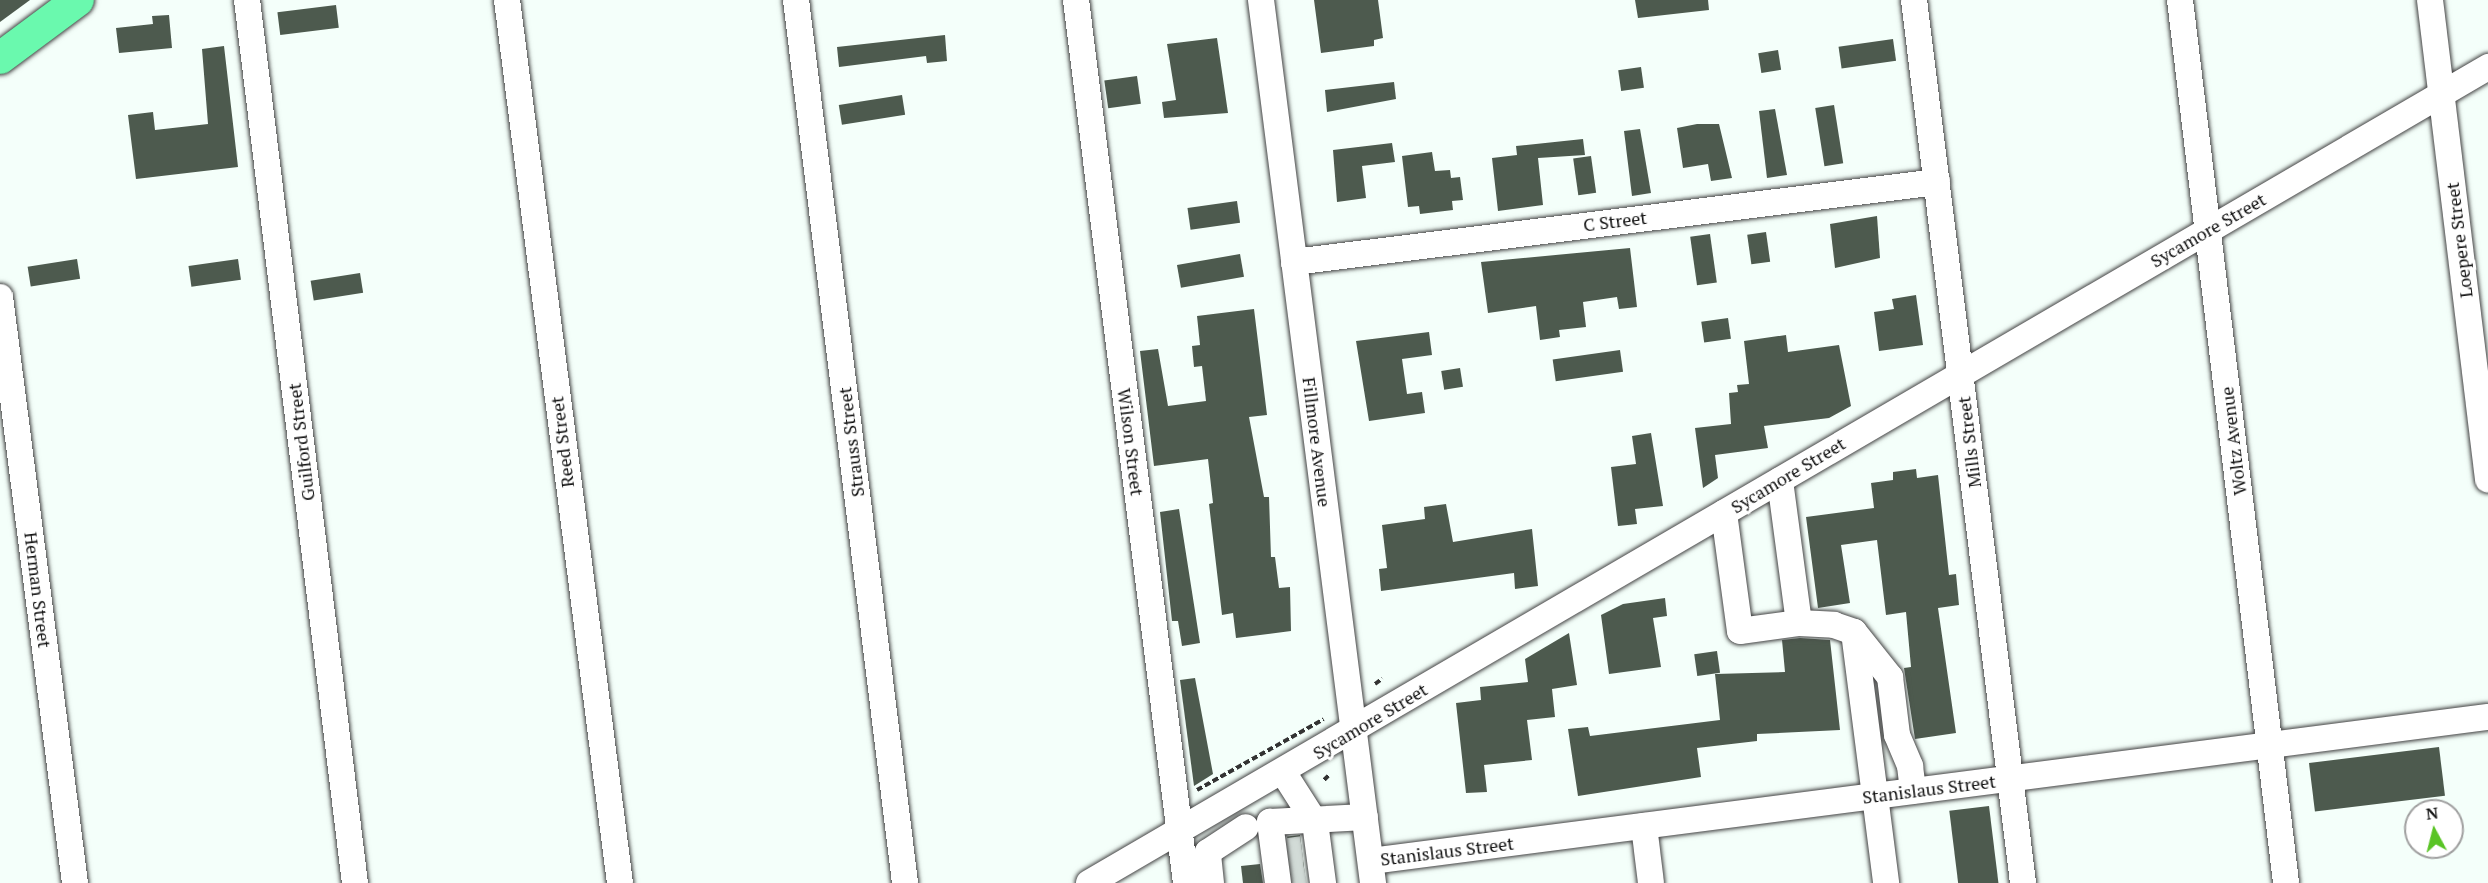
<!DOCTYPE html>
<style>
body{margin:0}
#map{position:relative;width:2488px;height:883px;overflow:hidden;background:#f4fffa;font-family:"PT Serif",serif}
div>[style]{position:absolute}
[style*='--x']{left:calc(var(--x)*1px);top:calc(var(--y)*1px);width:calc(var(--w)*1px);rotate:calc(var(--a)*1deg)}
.building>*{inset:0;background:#4d5a4e;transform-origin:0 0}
.minor-tunnel>*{height:26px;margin-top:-13px;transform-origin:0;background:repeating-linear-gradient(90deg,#d2dbd7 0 26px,transparent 0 39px)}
.path>*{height:4px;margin-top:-2px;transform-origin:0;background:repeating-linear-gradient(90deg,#333 0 6px,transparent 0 9px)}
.roads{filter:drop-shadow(0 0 2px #444) drop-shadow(0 0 2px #444)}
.minor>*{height:26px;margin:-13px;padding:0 13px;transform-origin:13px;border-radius:13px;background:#fff}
.major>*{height:32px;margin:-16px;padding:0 16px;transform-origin:16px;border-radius:16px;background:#6af9ae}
span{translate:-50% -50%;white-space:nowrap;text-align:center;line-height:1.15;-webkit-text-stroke:6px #fff;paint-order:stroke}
.street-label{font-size:18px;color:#111}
.north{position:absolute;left:2404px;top:799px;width:60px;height:60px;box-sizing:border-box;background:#fff;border:2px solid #a0a0a0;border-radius:50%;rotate:353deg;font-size:16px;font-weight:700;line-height:24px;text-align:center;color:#111}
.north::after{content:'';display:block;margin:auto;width:21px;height:27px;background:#59c425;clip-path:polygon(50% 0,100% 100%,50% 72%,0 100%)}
</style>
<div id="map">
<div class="building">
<i style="clip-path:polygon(0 0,30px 0,0 22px)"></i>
<i style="clip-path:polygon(1314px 0,1378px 0,1383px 38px,1374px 40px,1374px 46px,1321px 53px)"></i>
<i style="clip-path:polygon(1635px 0,1708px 0,1709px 10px,1638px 18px)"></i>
<i style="left:336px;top:5px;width:23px;height:59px;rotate:83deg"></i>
<i style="clip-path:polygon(169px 15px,172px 48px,119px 53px,116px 28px,153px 24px,152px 16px)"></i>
<i style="clip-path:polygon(945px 35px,947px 61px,927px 63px,926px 56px,839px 67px,837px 47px)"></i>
<i style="clip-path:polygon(1217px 38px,1228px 113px,1164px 118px,1162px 102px,1176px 100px,1167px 44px)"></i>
<i style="left:1893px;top:39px;width:22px;height:55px;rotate:82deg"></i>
<i style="clip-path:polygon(224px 46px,238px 167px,136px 179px,128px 115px,153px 112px,155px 130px,208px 124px,202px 49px)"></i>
<i style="left:1778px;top:50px;width:20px;height:20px;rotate:81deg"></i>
<i style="left:1641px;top:67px;width:21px;height:23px;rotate:82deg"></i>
<i style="left:1137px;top:76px;width:28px;height:33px;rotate:82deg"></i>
<i style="clip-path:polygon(1394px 82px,1396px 99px,1327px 112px,1325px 90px)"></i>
<i style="left:902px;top:95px;width:20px;height:64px;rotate:81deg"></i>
<i style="left:1834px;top:105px;width:59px;height:19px;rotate:81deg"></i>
<i style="clip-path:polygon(1775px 109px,1787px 175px,1767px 178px,1759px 111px)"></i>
<i style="clip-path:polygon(1697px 124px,1719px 124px,1732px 178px,1711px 181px,1708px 164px,1683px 168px,1677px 128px)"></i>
<i style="clip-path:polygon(1640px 129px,1651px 193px,1632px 196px,1624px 131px)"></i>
<i style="clip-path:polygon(1583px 139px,1585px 155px,1538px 158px,1543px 205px,1498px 211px,1492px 158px,1517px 155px,1516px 146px)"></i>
<i style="clip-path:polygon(1392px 143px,1395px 162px,1362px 166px,1366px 198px,1337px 202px,1333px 150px)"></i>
<i style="clip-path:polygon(1432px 152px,1435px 171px,1450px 170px,1451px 178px,1460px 177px,1463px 200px,1452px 201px,1453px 210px,1420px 214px,1419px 206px,1408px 207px,1402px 156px)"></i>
<i style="left:1591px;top:156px;width:37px;height:18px;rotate:82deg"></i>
<i style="left:1237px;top:201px;width:22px;height:50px;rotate:82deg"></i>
<i style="clip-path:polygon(1877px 216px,1880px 258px,1835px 268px,1830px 224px)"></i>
<i style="left:1766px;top:232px;width:30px;height:19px;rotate:82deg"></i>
<i style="left:1710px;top:234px;width:49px;height:20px;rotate:82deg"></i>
<i style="clip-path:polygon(1630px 248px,1637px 307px,1619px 309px,1617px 297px,1583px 302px,1586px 327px,1559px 330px,1560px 337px,1540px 340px,1536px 306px,1488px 313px,1481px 262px)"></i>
<i style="left:1240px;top:254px;width:23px;height:64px;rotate:80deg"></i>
<i style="left:77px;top:259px;width:20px;height:50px;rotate:81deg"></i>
<i style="left:238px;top:259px;width:21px;height:50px;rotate:82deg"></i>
<i style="left:360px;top:273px;width:20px;height:50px;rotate:81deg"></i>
<i style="clip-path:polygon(1916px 295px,1923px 345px,1879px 351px,1874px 312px,1894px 309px,1892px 299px)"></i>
<i style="clip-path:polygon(1254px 309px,1267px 415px,1249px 417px,1264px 497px,1269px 497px,1271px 557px,1275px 557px,1279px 588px,1290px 587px,1291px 631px,1236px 638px,1233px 613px,1222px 615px,1209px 504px,1213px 503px,1208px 459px,1154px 466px,1140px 351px,1158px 349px,1168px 406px,1206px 401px,1202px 366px,1194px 367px,1192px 346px,1200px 345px,1197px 316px)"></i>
<i style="left:1728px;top:318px;width:21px;height:27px;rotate:82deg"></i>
<i style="clip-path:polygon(1429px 332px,1432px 355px,1402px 359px,1407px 394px,1422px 392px,1425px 413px,1369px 421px,1356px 341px)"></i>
<i style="clip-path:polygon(1786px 335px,1788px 352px,1839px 345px,1851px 406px,1829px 418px,1764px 426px,1768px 448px,1715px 455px,1718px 478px,1703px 488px,1695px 428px,1731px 424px,1729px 393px,1738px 392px,1737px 385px,1749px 384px,1744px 341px)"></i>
<i style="left:1620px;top:350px;width:22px;height:68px;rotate:82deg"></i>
<i style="left:1460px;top:368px;width:19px;height:19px;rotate:81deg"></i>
<i style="clip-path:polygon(1651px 433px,1663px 506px,1635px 509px,1637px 524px,1618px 526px,1611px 467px,1636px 464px,1632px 436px)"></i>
<i style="clip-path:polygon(1916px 469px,1917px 478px,1938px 475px,1949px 575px,1956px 574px,1959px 605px,1938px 608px,1956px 733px,1915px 739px,1904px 668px,1911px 667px,1906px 612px,1886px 615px,1877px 540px,1841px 545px,1850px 603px,1818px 608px,1806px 517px,1874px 508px,1871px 483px,1893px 480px,1893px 472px)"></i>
<i style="clip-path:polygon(1446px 504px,1453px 542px,1532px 529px,1538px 586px,1515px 589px,1514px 573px,1381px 591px,1379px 569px,1387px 568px,1382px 525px,1425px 519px,1424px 507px)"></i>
<i style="clip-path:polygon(1179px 509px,1200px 643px,1182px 646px,1178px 621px,1172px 621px,1160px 512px)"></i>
<i style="clip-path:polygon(1665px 598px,1667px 616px,1653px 618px,1661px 667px,1609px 674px,1601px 615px,1623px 604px)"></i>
<i style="clip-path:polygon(1569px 633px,1577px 685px,1552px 689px,1555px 717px,1527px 720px,1532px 760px,1484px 765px,1487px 792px,1466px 793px,1456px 703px,1481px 700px,1480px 687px,1528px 682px,1525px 659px)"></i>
<i style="clip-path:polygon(1800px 638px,1830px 640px,1840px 730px,1757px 734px,1757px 741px,1697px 748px,1701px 777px,1578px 796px,1568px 729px,1588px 727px,1590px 736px,1720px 720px,1715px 674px,1785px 672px,1782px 640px)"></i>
<i style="left:1717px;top:651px;width:22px;height:23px;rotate:82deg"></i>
<i style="clip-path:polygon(1195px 678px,1213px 774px,1194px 786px,1180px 680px)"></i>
<i style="left:2439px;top:747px;width:49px;height:131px;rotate:83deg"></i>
<i style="left:1989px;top:806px;width:78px;height:40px;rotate:83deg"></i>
<i style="left:1300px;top:835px;width:48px;height:13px;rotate:83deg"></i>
<i style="clip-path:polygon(1260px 864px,1263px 883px,1243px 883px,1241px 866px)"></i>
</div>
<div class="minor-tunnel">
<i style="--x:1281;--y:852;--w:21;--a:-8"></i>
<i style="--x:1284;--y:875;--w:21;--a:-11"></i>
</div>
<div class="path">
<i style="--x:1375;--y:684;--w:9;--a:-36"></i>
<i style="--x:1324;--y:780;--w:8;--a:-45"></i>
<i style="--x:1197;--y:790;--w:145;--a:-29.2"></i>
</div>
<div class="roads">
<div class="minor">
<i style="--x:247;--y:0;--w:890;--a:83.03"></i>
<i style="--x:507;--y:0;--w:890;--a:82.71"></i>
<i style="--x:796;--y:0;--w:890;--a:82.96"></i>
<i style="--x:1076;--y:0;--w:890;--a:82.9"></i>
<i style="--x:1261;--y:0;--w:890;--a:82.77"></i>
<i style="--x:1914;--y:0;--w:890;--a:82.96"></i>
<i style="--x:2180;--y:0;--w:889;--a:83.15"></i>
<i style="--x:2430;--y:0;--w:483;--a:83.1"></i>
<i style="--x:1294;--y:262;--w:648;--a:-7.09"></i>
<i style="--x:0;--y:297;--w:591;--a:82.71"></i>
<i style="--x:1724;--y:513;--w:119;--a:82.3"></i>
<i style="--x:1740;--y:631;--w:60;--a:-7.7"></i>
<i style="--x:1799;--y:623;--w:144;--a:-97.6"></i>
<i style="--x:1799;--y:623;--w:35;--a:3"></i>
<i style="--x:1834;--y:625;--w:21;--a:19"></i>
<i style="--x:1854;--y:632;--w:58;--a:51.3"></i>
<i style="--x:1890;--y:677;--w:58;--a:83.1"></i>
<i style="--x:1897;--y:735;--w:34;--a:67"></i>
<i style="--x:1910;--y:766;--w:25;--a:83"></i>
<i style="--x:1854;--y:632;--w:253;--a:82.7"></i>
<i style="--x:1283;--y:772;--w:59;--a:57.4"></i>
<i style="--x:1315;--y:822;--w:62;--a:82.5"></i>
<i style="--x:1644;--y:826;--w:57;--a:83"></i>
<i style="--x:1371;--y:861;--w:1126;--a:-7.35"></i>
<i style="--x:1089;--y:883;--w:1620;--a:-30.25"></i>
<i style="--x:1211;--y:883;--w:31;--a:-96"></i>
<i style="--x:1208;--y:852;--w:45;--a:-33.3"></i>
<i style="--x:1278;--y:883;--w:62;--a:-97.5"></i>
<i style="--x:1270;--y:822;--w:95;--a:-3"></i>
</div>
<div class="major">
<i style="--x:0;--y:58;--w:97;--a:-36.6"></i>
</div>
</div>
<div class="street-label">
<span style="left:1615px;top:221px;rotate:-7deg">C Street</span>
<span style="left:2208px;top:230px;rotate:-30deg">Sycamore Street</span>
<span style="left:2459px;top:240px;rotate:-97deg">Loepere Street</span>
<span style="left:2233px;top:441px;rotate:-97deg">Woltz Avenue</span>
<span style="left:301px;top:442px;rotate:-97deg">Guilford Street</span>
<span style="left:562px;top:442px;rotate:-97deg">Reed Street</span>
<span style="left:851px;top:442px;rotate:-97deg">Strauss Street</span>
<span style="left:1131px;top:442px;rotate:83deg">Wilson Street</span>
<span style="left:1317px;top:442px;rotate:83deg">Fillmore Avenue</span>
<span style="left:1969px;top:442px;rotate:-97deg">Mills Street</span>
<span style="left:1788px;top:475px;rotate:-31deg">Sycamore Street</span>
<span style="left:38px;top:590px;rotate:83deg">Herman Street</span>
<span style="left:1370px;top:721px;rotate:-31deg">Sycamore Street</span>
<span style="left:1929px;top:789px;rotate:-7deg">Stanislaus Street</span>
<span style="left:1447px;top:851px;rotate:-7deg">Stanislaus Street</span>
</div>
<div class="north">N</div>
</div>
